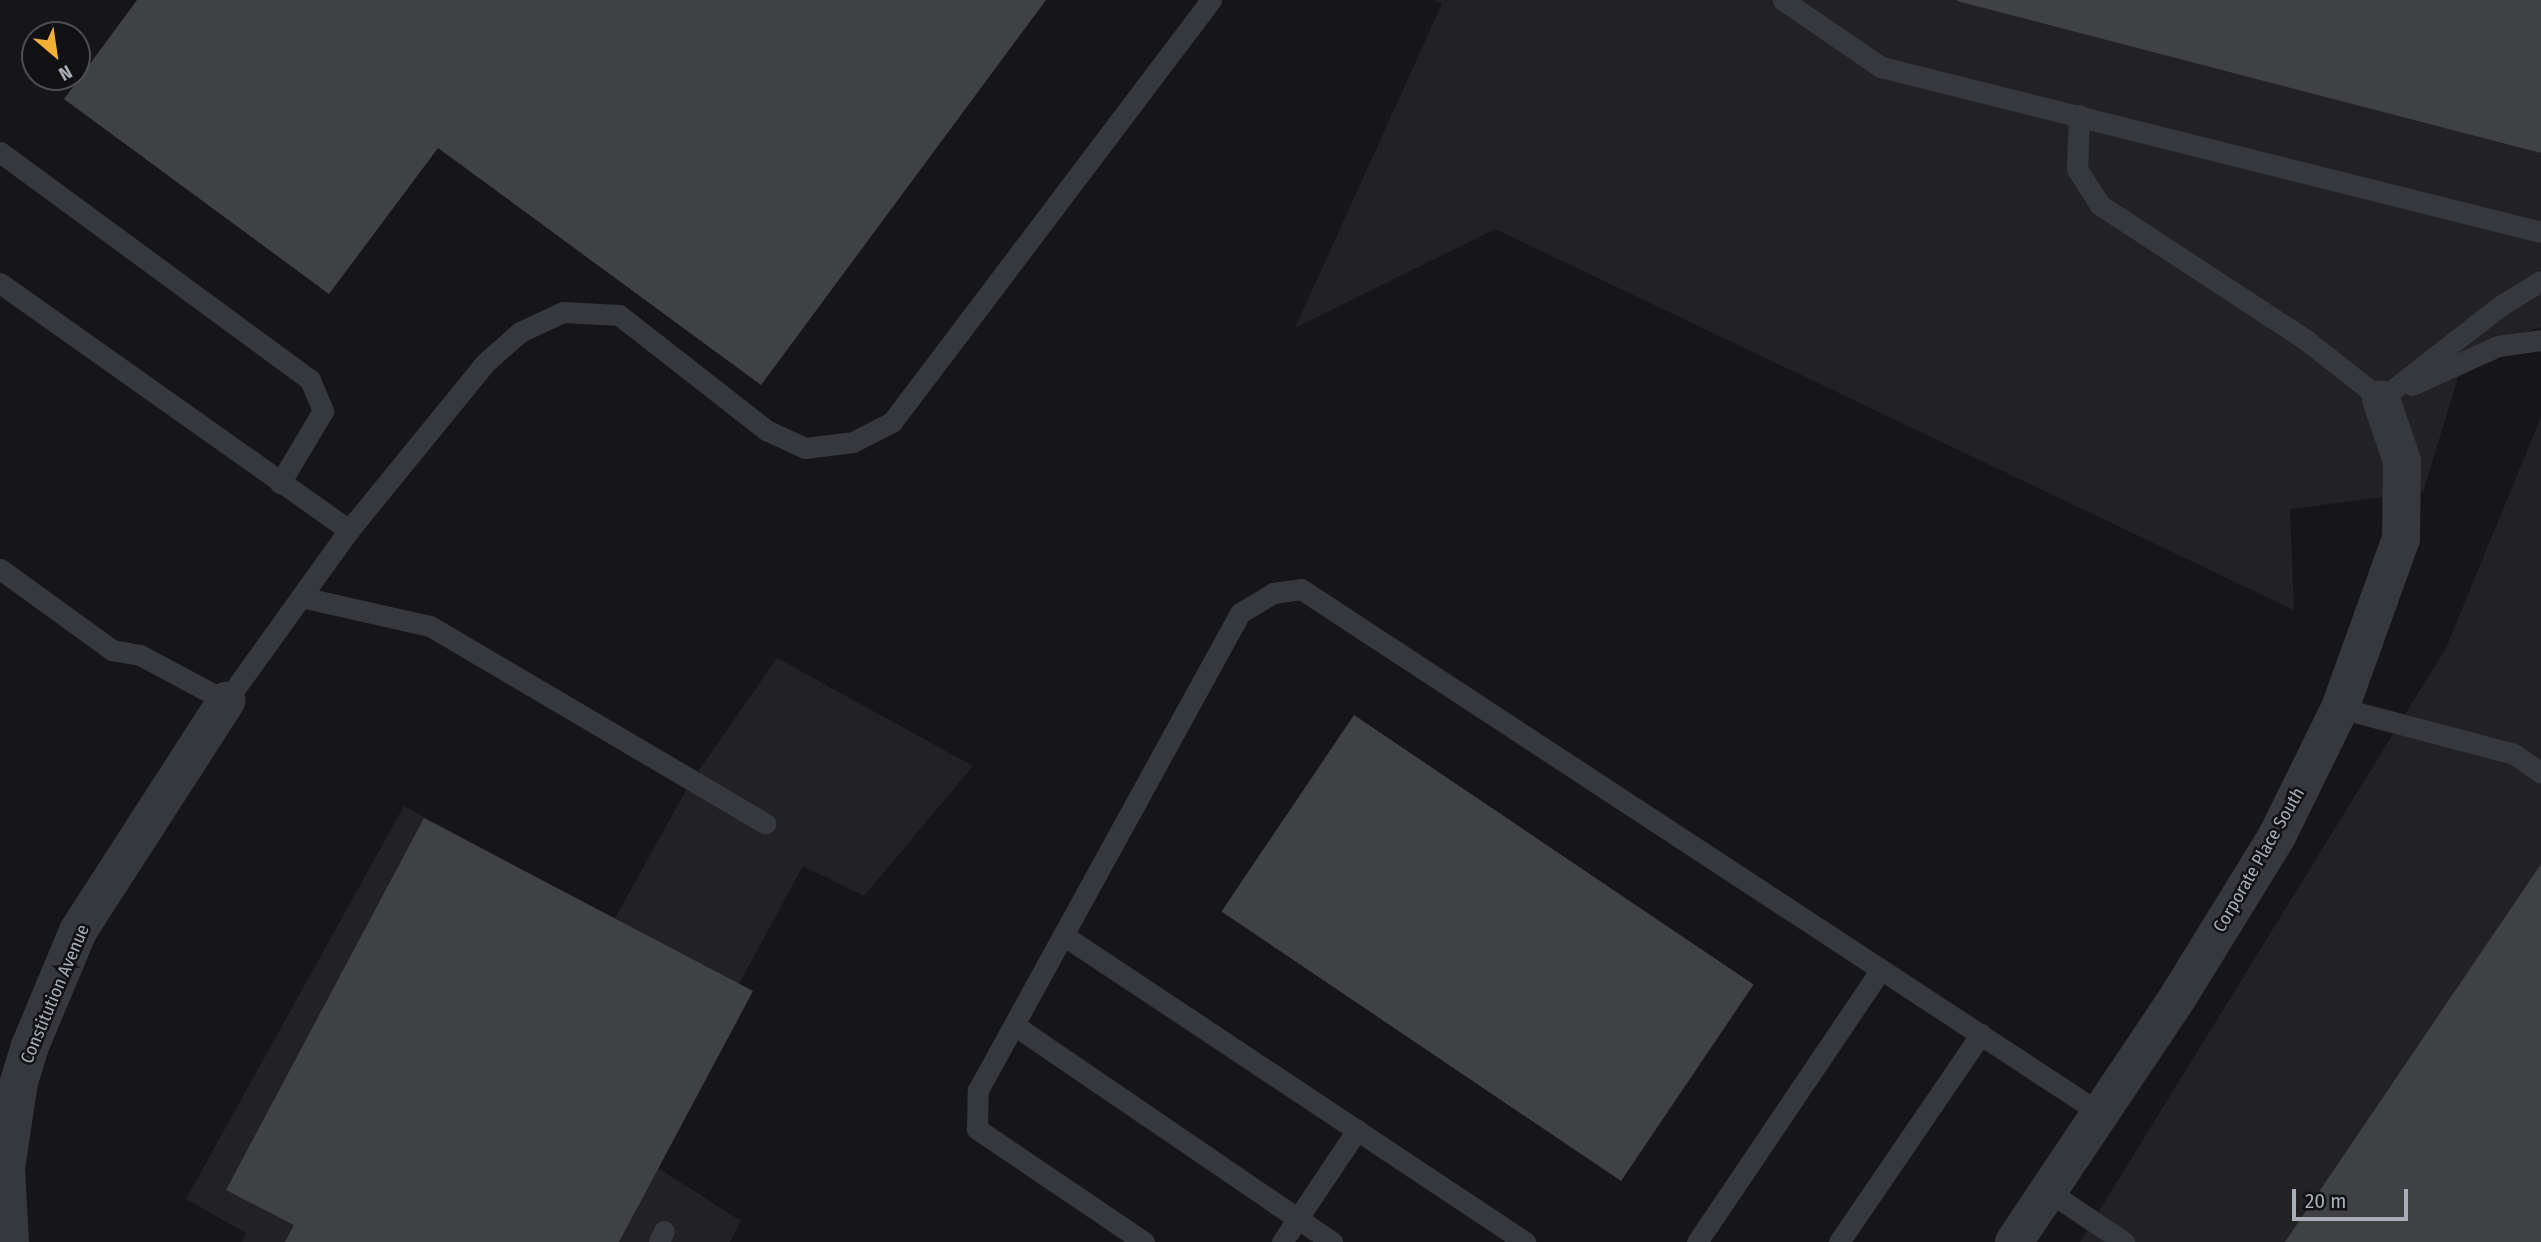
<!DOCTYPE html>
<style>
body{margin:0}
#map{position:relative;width:2541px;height:1242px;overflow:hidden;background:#161618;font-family:"Fira Sans Condensed",sans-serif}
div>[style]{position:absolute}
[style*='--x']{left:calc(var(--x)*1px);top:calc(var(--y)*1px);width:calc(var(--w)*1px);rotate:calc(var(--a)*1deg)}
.built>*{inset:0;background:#222225}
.building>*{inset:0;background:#404145;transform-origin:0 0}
.lane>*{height:21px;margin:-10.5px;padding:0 10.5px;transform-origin:10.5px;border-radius:10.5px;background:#37383d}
.street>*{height:38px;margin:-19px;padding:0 19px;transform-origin:19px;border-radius:19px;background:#37383d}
span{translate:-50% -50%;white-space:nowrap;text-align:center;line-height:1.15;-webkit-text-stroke:5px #111113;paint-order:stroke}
.street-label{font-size:18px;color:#a8adb8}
.north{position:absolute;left:21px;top:21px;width:70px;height:70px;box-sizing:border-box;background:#111113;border:2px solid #4d4f55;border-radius:50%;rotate:151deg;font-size:19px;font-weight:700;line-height:28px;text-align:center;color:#a8adb8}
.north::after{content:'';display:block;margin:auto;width:24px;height:32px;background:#f2b134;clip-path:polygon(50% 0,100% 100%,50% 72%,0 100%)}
.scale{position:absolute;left:2292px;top:1189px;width:116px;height:32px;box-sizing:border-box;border:4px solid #a8adb8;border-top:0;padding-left:9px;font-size:21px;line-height:24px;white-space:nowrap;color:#a8adb8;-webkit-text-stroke:5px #111113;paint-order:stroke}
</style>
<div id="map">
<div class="built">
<i style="clip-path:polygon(1434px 0,2541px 0,2541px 327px,2466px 352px,2423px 492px,2290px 509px,2294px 610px,1495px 229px,1295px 328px,1442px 4px)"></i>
<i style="clip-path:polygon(2541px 417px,2541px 1242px,2080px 1242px,2446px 648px)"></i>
<i style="clip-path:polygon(777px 658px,973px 766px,864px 896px,803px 866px,644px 1159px,741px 1221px,730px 1242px,242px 1242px,246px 1233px,186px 1199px,404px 806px,614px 920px,690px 783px)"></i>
</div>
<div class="building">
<i style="clip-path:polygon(137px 0,1046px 0,761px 385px,438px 148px,329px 294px,64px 99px)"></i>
<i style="clip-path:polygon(1957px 0,2541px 0,2541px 153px,1957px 1px)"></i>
<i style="left:1354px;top:715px;width:482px;height:237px;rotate:34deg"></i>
<i style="clip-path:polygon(424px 818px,753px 991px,619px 1242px,285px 1242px,294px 1225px,226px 1190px)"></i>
<i style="clip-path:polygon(2541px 864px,2541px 1242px,2285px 1242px)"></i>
</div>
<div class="lane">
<i style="--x:1783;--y:0;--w:119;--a:34.4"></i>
<i style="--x:1881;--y:67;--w:680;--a:14.04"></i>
<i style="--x:2079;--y:115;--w:54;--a:92.1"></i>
<i style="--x:2077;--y:169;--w:43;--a:57.4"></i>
<i style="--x:2100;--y:205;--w:246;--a:33.2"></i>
<i style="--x:2306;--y:340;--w:95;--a:38.2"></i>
<i style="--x:0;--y:152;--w:385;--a:36.3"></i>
<i style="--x:310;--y:380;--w:34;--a:67"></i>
<i style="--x:323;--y:411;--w:84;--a:120.8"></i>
<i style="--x:0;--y:283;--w:428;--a:35.3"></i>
<i style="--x:349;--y:530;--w:211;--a:125.7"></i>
<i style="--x:226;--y:701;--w:98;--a:-151.9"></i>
<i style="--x:140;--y:655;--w:28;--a:-170"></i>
<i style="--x:112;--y:650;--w:138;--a:-144.1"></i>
<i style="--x:2412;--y:385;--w:94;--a:-24.4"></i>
<i style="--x:2498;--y:346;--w:43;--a:-7.9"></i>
<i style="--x:2381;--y:399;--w:151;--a:-38"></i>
<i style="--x:2500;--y:306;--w:48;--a:-31.4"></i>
<i style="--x:349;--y:530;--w:215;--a:-50.8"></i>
<i style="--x:485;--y:363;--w:47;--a:-41.5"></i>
<i style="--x:520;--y:332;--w:47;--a:-24.9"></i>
<i style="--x:563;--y:312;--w:56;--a:3.1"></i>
<i style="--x:619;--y:315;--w:187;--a:38"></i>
<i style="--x:766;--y:430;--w:43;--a:24.8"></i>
<i style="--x:805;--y:448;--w:48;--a:-7.1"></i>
<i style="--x:853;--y:442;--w:44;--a:-27.1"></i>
<i style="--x:892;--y:422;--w:529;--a:-52.91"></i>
<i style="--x:301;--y:597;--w:132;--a:12.7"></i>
<i style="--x:430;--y:626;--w:389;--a:30.5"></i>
<i style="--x:2340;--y:708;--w:180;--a:14.8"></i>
<i style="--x:2514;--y:754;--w:33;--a:35"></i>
<i style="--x:1063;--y:935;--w:555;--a:33.6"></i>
<i style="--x:1014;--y:1025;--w:385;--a:34.3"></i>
<i style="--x:2048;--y:1191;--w:92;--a:33.9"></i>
<i style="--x:659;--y:1242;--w:12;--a:-66"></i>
<i style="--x:1144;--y:1242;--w:202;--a:-145.9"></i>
<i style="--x:977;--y:1129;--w:39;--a:-89"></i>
<i style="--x:978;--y:1090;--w:544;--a:-61.22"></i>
<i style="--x:1240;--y:613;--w:39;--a:-31"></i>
<i style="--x:1273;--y:593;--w:28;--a:-8"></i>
<i style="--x:1301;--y:589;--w:955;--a:33.26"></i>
<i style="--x:1282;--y:1242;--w:135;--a:-56.2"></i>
<i style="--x:1697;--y:1242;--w:329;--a:-56"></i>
<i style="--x:1839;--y:1242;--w:252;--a:-55.7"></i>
</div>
<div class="street">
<i style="--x:10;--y:1242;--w:74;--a:-93.1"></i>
<i style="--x:6;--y:1168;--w:87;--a:-81.4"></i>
<i style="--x:19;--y:1082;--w:38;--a:-73"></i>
<i style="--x:30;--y:1046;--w:125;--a:-67.3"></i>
<i style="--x:78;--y:931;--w:274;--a:-57.2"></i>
<i style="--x:2014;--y:1242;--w:295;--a:-56.2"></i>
<i style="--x:2178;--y:997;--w:189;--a:-58.4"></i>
<i style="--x:2277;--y:836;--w:143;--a:-63.8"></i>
<i style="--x:2340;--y:708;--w:180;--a:-70.2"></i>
<i style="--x:2401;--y:539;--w:78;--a:-89.3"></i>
<i style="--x:2402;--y:461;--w:65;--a:-108.7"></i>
</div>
<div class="street-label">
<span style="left:2259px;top:860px;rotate:-60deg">Corporate Place South</span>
<span style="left:55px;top:994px;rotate:-67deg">Constitution Avenue</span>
</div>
<div class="north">N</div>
<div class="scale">20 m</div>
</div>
